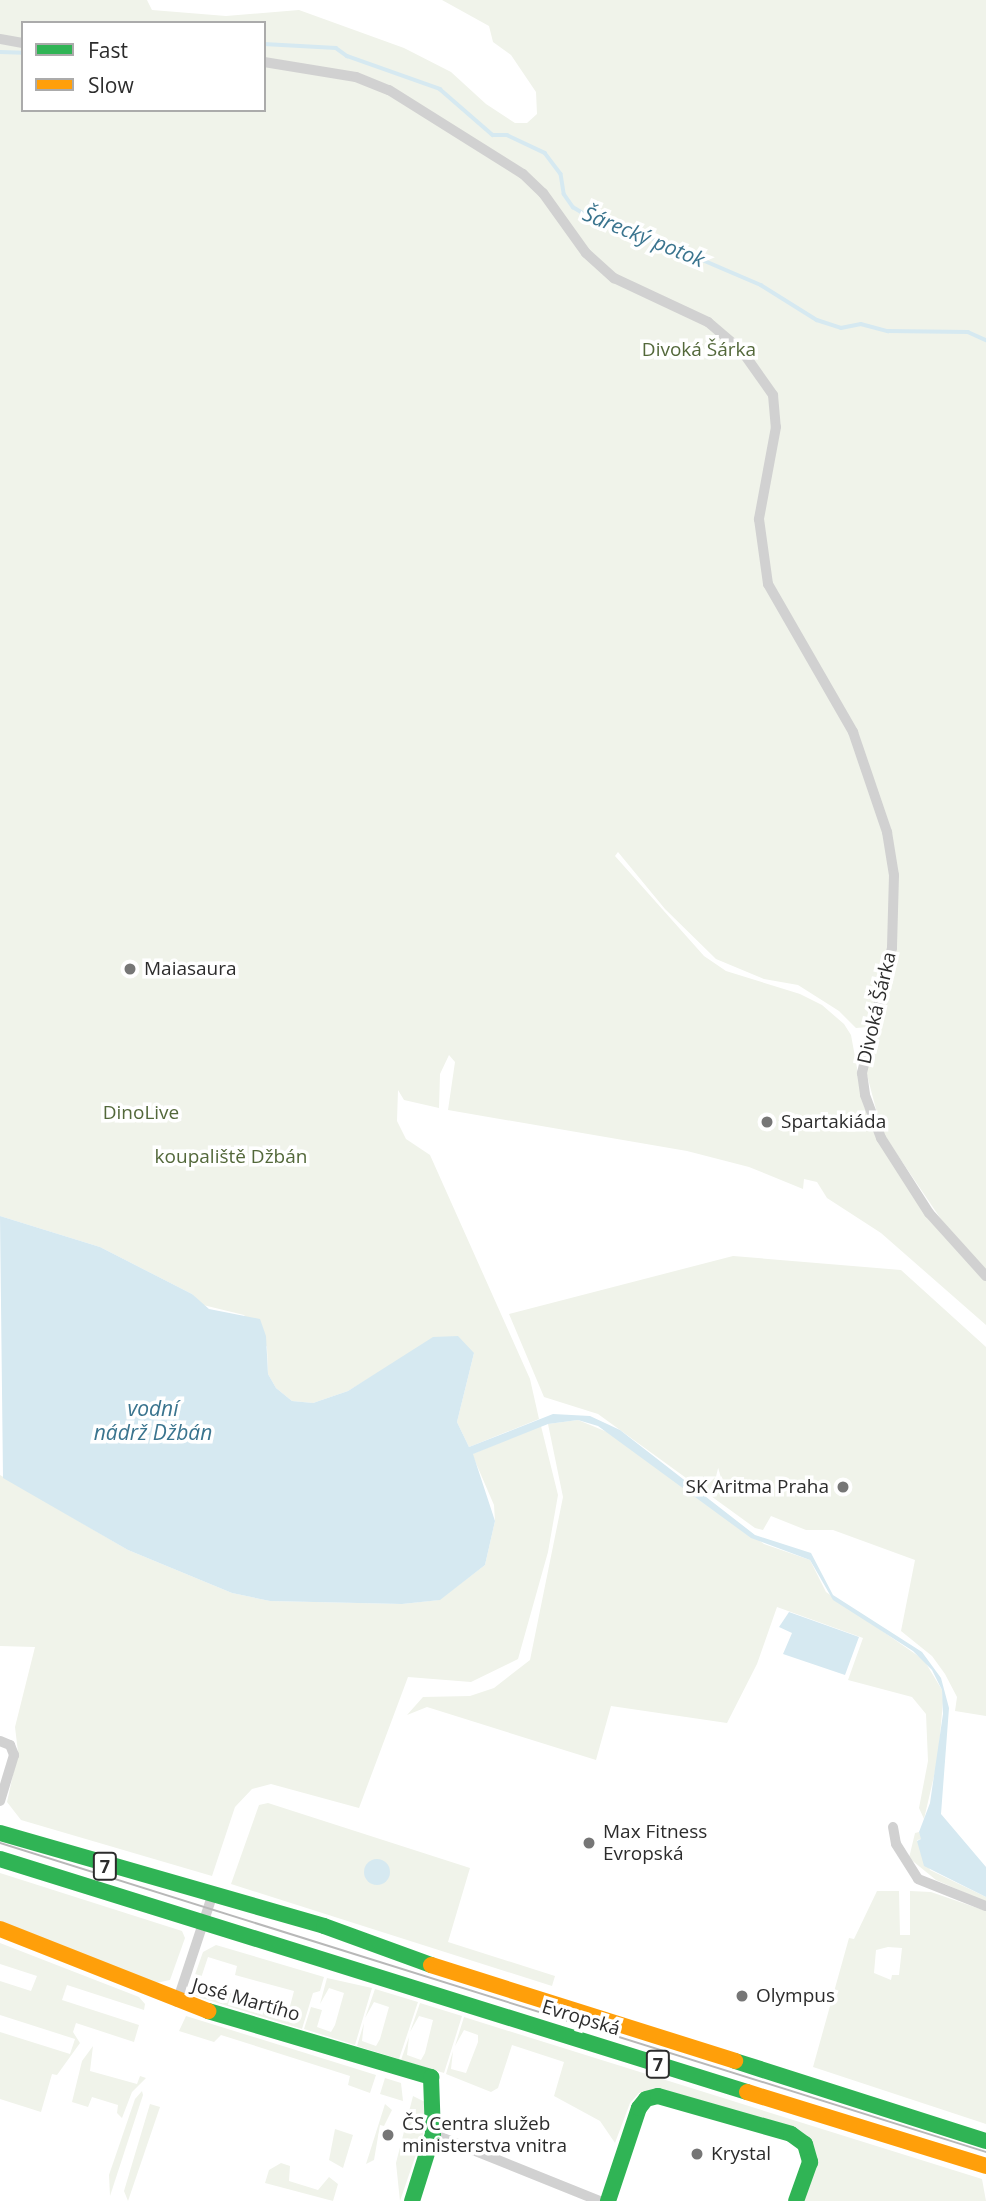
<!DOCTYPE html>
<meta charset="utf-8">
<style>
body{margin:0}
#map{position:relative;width:986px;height:2201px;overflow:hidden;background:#fff;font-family:"Open Sans",sans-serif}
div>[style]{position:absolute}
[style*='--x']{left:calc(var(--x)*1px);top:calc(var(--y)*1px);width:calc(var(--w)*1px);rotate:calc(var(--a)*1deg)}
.green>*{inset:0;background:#f0f3ea}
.water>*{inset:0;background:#d6e9f1}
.round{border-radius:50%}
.stream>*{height:3.5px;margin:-1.75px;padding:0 1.75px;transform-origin:1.75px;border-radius:1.75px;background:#d6e9f1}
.street>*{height:10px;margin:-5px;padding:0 5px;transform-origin:5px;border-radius:5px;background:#d1d1d1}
.fast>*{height:16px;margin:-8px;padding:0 8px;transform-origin:8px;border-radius:8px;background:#30b455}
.slow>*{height:16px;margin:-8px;padding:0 8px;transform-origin:8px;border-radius:8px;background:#ff9f0a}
.tram>*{height:2px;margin:-1px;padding:0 1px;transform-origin:1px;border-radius:1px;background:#b8b8b8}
.dots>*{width:19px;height:19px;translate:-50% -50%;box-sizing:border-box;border:4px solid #fff;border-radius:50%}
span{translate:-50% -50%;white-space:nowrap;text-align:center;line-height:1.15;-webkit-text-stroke:7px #fff;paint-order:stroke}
.shield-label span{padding:2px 5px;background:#fff;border:2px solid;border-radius:5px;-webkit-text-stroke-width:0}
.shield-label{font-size:18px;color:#2c2c2c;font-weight:700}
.park-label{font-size:19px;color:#53683a}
.poi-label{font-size:19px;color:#2c2c2c}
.left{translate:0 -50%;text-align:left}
.right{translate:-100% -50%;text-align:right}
.street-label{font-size:19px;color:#2c2c2c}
.water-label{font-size:21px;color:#3a748e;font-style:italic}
.legend{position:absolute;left:21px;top:21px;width:245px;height:91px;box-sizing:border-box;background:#fff;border:2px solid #ababab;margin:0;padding:9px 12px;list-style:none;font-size:21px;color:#2c2c2c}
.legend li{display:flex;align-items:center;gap:14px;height:35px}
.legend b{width:35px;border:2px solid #ababab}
</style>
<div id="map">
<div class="green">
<i style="clip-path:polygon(evenodd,0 0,147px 0,152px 10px,226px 16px,299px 10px,404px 48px,451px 72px,486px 104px,515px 123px,527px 123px,537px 114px,536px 92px,511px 55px,493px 42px,489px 26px,442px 0,986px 0,986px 1270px,949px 1231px,882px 1132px,867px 1075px,868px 1027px,856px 1028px,839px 1011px,798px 985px,764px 979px,716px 959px,665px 909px,618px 852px,615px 856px,704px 956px,726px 971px,800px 994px,822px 1005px,844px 1024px,851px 1035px,864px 1106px,880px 1142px,986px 1281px,986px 1325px,881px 1233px,827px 1198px,817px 1182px,804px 1179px,803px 1189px,749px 1167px,687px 1151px,448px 1110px,455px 1062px,449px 1055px,440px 1074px,439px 1108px,404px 1100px,398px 1090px,397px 1121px,406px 1139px,430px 1155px,530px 1379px,539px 1419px,469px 1447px,457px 1422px,474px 1353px,404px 1357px,348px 1391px,313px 1403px,292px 1401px,276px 1388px,268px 1374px,267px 1347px,244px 1315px,199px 1304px,192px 1294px,100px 1247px,0 1216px,0 0,23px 23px,264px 23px,264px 110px,23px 110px,23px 23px)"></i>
<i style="clip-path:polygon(733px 1256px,901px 1270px,986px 1347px,986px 1716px,955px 1711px,957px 1697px,945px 1674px,932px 1656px,901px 1631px,915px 1560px,833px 1530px,806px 1530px,771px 1516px,763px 1530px,755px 1528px,598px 1414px,544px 1397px,509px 1314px)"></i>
<i style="clip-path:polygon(578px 1420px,617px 1436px,764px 1544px,810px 1560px,826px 1592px,924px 1660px,942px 1690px,943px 1701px,938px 1759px,924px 1819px,919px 1808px,928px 1761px,926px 1714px,912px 1697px,848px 1680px,863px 1638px,777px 1607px,757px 1664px,727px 1723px,611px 1706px,596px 1760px,427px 1707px,407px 1715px,423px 1697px,470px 1696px,494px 1688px,530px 1660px,563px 1497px,548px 1424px)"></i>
<i style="clip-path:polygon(541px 1426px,558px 1495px,548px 1552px,518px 1659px,471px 1682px,408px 1677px,359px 1808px,271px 1784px,252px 1789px,235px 1807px,212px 1876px,21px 1820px,7px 1802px,18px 1752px,15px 1727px,35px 1647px,0 1646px,0 1475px,128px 1550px,232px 1593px,270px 1601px,402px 1604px,439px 1600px,485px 1565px,495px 1521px,494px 1505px,472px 1454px)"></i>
<i style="clip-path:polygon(268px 1803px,470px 1868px,448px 1942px,555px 1976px,552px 1986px,231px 1884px,259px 1805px)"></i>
<i style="clip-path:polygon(919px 1832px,922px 1839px,917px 1840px,930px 1870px,986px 1897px,986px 1902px,936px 1880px,909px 1858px,915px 1833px)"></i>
<i style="clip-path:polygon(0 1873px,182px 1931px,185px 1938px,170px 1980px,156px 1983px,0 1923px)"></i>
<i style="clip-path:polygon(evenodd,877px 1891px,899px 1891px,900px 1935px,910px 1935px,910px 1891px,931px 1892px,986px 1911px,986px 2124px,813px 2067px,849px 1938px,854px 1939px,877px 1891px,888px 1947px,902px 1948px,899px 1975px,892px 1975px,891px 1980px,874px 1973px,876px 1950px,888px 1947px)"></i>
<i style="clip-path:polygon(0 1943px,139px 1997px,145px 2004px,144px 2010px,67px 1985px,62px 2000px,139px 2025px,134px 2042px,76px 2023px,73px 2032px,80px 2043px,57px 2075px,52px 2074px,41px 2112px,0 2099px,0 2032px,70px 2054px,75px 2039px,0 2015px,0 1981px,31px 1991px,37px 1976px,0 1964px)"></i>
<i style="clip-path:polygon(evenodd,216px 1945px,324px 1977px,320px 1991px,313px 1993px,302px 2029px,195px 1996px,192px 1983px,203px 1952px,216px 1945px,208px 1957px,237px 1966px,235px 1975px,294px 1991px,289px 2010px,199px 1984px,208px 1957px)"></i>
<i style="clip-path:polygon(327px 1978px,372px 1988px,355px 2045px,304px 2029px,311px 2007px,322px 2010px,317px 2027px,331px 2032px,335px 2025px,344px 1993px,329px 1988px,320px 2004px)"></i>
<i style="clip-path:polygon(375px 1989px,418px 2002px,399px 2059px,357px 2046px,364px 2023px,362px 2041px,376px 2046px,380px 2039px,389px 2007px,374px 2002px,365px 2018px)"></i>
<i style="clip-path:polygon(420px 2003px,462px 2016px,444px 2073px,401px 2060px,409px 2037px,407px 2055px,421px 2060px,425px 2053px,433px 2020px,419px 2016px,410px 2032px)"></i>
<i style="clip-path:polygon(186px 2016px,376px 2075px,370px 2093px,348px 2085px,350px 2076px,221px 2035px,214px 2042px,179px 2031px)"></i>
<i style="clip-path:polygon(464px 2017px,982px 2179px,986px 2201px,802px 2201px,809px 2141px,658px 2089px,639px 2093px,630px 2103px,615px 2143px,600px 2121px,554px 2096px,564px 2062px,512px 2045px,498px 2088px,491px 2092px,446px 2074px,453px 2051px,451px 2069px,466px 2073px,478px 2042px,478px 2035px,464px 2030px,455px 2046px)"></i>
<i style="clip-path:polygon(93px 2046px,90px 2071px,137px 2084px,140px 2076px,146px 2078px,132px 2092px,122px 2118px,117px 2113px,118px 2105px,92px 2097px,88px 2107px,72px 2102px,82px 2061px)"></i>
<i style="clip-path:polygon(385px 2078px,401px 2083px,403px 2101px,380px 2094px)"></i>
<i style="clip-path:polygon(142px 2091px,143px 2095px,110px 2196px,109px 2175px,135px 2099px)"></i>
<i style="clip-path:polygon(413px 2096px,427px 2103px,423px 2134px,400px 2201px,396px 2163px)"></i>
<i style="clip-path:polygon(150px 2104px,160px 2107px,128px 2201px,124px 2191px)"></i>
<i style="clip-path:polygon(385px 2104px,392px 2110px,384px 2126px,380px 2125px,374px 2160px,366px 2164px)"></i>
<i style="clip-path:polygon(335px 2129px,353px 2135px,343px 2168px,329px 2160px)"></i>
<i style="clip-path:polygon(281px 2163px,290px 2166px,289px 2181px,318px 2190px,329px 2177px,338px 2184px,333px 2201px,265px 2183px,269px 2170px)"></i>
</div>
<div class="water">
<i style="clip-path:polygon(0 1216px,100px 1247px,192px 1294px,209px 1309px,260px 1319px,266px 1336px,268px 1374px,276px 1388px,292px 1401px,313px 1403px,348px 1391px,433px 1337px,458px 1336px,474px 1353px,457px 1422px,469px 1447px,553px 1414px,590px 1416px,620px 1430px,755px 1535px,811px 1553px,833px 1595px,922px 1652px,941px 1678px,949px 1708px,941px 1814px,986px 1867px,986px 1897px,924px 1866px,917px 1841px,921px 1839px,919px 1832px,930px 1803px,943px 1714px,942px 1690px,932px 1670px,913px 1651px,833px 1600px,810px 1560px,751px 1538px,598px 1426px,578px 1420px,548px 1424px,473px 1454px,495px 1521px,485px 1565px,440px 1600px,402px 1604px,270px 1601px,232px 1593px,128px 1550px,3px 1478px)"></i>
<i style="clip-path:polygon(789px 1612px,859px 1637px,845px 1675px,783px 1654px,792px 1633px,779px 1627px)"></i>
<i class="round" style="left:364px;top:1859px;width:26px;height:26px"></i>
</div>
<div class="stream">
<i style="--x:264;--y:44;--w:72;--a:3.2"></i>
<i style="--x:336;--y:48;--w:14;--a:36"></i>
<i style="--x:347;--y:56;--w:99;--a:19.5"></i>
<i style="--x:440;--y:89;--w:70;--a:41"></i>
<i style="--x:493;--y:135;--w:14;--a:0"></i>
<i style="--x:507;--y:135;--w:42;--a:25.3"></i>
<i style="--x:545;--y:153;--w:26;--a:53"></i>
<i style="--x:561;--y:174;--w:20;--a:81"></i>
<i style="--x:564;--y:194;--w:16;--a:55"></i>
<i style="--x:573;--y:207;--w:23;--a:31"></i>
<i style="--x:593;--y:219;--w:59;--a:17.8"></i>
<i style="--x:649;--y:237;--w:122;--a:23.2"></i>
<i style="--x:761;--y:285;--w:66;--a:32"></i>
<i style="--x:817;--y:320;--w:25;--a:18"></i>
<i style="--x:841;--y:328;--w:20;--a:-11"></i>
<i style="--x:861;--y:324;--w:28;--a:15"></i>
<i style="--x:888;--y:331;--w:80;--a:0.7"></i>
<i style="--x:968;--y:332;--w:20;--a:24"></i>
<i style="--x:0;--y:52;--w:23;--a:2"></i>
</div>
<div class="street">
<i style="--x:0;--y:39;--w:23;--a:10"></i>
<i style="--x:264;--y:62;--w:93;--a:9.3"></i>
<i style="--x:356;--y:77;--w:35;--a:22"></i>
<i style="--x:389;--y:90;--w:158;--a:32.1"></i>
<i style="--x:523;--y:174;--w:28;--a:44"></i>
<i style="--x:543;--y:193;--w:74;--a:54.4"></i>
<i style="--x:586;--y:253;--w:38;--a:42"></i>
<i style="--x:614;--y:278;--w:104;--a:25.1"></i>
<i style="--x:708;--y:322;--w:45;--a:40.5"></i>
<i style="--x:742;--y:351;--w:54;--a:54.8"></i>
<i style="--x:773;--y:395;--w:32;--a:85"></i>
<i style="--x:776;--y:427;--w:94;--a:100.5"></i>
<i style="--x:759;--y:519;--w:66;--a:82.1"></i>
<i style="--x:768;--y:584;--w:171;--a:60.1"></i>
<i style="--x:853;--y:732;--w:106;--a:71.2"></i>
<i style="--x:887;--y:832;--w:44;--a:80.8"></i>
<i style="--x:894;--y:875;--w:73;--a:91.6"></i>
<i style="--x:892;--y:948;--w:129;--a:103.5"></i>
<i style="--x:862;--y:1073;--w:22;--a:82"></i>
<i style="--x:865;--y:1095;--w:46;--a:69.6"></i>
<i style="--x:881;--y:1138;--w:89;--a:57.4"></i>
<i style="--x:929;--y:1213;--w:85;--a:47.9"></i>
<i style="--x:0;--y:1741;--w:11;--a:22"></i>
<i style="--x:10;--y:1745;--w:11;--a:68"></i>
<i style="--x:14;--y:1755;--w:48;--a:106.9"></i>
<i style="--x:893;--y:1827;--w:17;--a:80"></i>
<i style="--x:896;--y:1844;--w:41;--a:57.8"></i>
<i style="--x:918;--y:1879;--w:73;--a:21.7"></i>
<i style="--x:177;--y:2002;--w:115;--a:-71.7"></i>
<i style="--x:433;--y:2134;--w:180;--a:21.9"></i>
</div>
<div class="fast">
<i style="--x:0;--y:1833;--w:337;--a:16"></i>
<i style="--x:324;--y:1926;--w:114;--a:20"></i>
<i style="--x:0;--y:1859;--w:782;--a:17.32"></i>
<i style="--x:208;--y:2011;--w:233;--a:16.5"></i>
<i style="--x:431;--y:2077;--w:57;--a:88"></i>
<i style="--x:433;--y:2134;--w:70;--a:107.4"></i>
<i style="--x:735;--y:2061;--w:263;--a:17.7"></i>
<i style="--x:608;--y:2201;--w:98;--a:-71.6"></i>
<i style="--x:639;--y:2108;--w:11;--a:-52"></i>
<i style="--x:646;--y:2099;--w:12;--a:-14"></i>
<i style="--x:658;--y:2096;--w:138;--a:15.9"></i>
<i style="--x:791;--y:2134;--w:17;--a:36"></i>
<i style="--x:805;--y:2144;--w:19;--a:74"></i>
<i style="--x:810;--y:2162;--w:41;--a:109.7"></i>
</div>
<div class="slow">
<i style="--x:0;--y:1929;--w:224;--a:21.5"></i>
<i style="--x:431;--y:1965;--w:319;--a:17.5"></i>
<i style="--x:747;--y:2092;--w:250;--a:17.2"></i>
</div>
<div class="tram">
<i style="--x:0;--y:1843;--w:1033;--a:17.4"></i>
</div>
<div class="dots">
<i style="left:130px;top:969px;background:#767676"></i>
<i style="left:767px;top:1122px;background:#767676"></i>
<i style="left:843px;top:1487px;background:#767676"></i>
<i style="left:589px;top:1843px;background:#767676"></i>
<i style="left:742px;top:1996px;background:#767676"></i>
<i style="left:388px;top:2135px;background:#767676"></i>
<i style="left:697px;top:2154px;background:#767676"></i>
</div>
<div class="shield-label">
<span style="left:105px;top:1866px">7</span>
<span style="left:658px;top:2064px">7</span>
</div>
<div class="park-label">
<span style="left:699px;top:350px">Divoká Šárka</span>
<span style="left:141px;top:1113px">DinoLive</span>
<span style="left:231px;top:1157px">koupaliště Džbán</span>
</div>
<div class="poi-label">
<span class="left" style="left:144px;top:969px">Maiasaura</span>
<span class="left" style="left:781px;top:1122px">Spartakiáda</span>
<span class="right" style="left:829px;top:1487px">SK Aritma Praha</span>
<span class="left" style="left:603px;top:1843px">Max Fitness<br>Evropská</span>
<span class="left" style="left:756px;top:1996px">Olympus</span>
<span class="left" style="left:402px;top:2135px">ČS Centra služeb<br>ministerstva vnitra</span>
<span class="left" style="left:711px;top:2154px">Krystal</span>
</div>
<div class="street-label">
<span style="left:877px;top:1008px;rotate:-77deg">Divoká Šárka</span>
<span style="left:246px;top:2000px;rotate:16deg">José Martího</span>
<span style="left:581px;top:2018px;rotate:17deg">Evropská</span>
</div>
<div class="water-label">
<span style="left:644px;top:236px;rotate:22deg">Šárecký potok</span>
<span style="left:153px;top:1420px">vodní<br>nádrž Džbán</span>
</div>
<ul class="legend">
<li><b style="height:9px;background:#30b455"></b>Fast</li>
<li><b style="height:9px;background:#ff9f0a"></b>Slow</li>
</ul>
</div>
